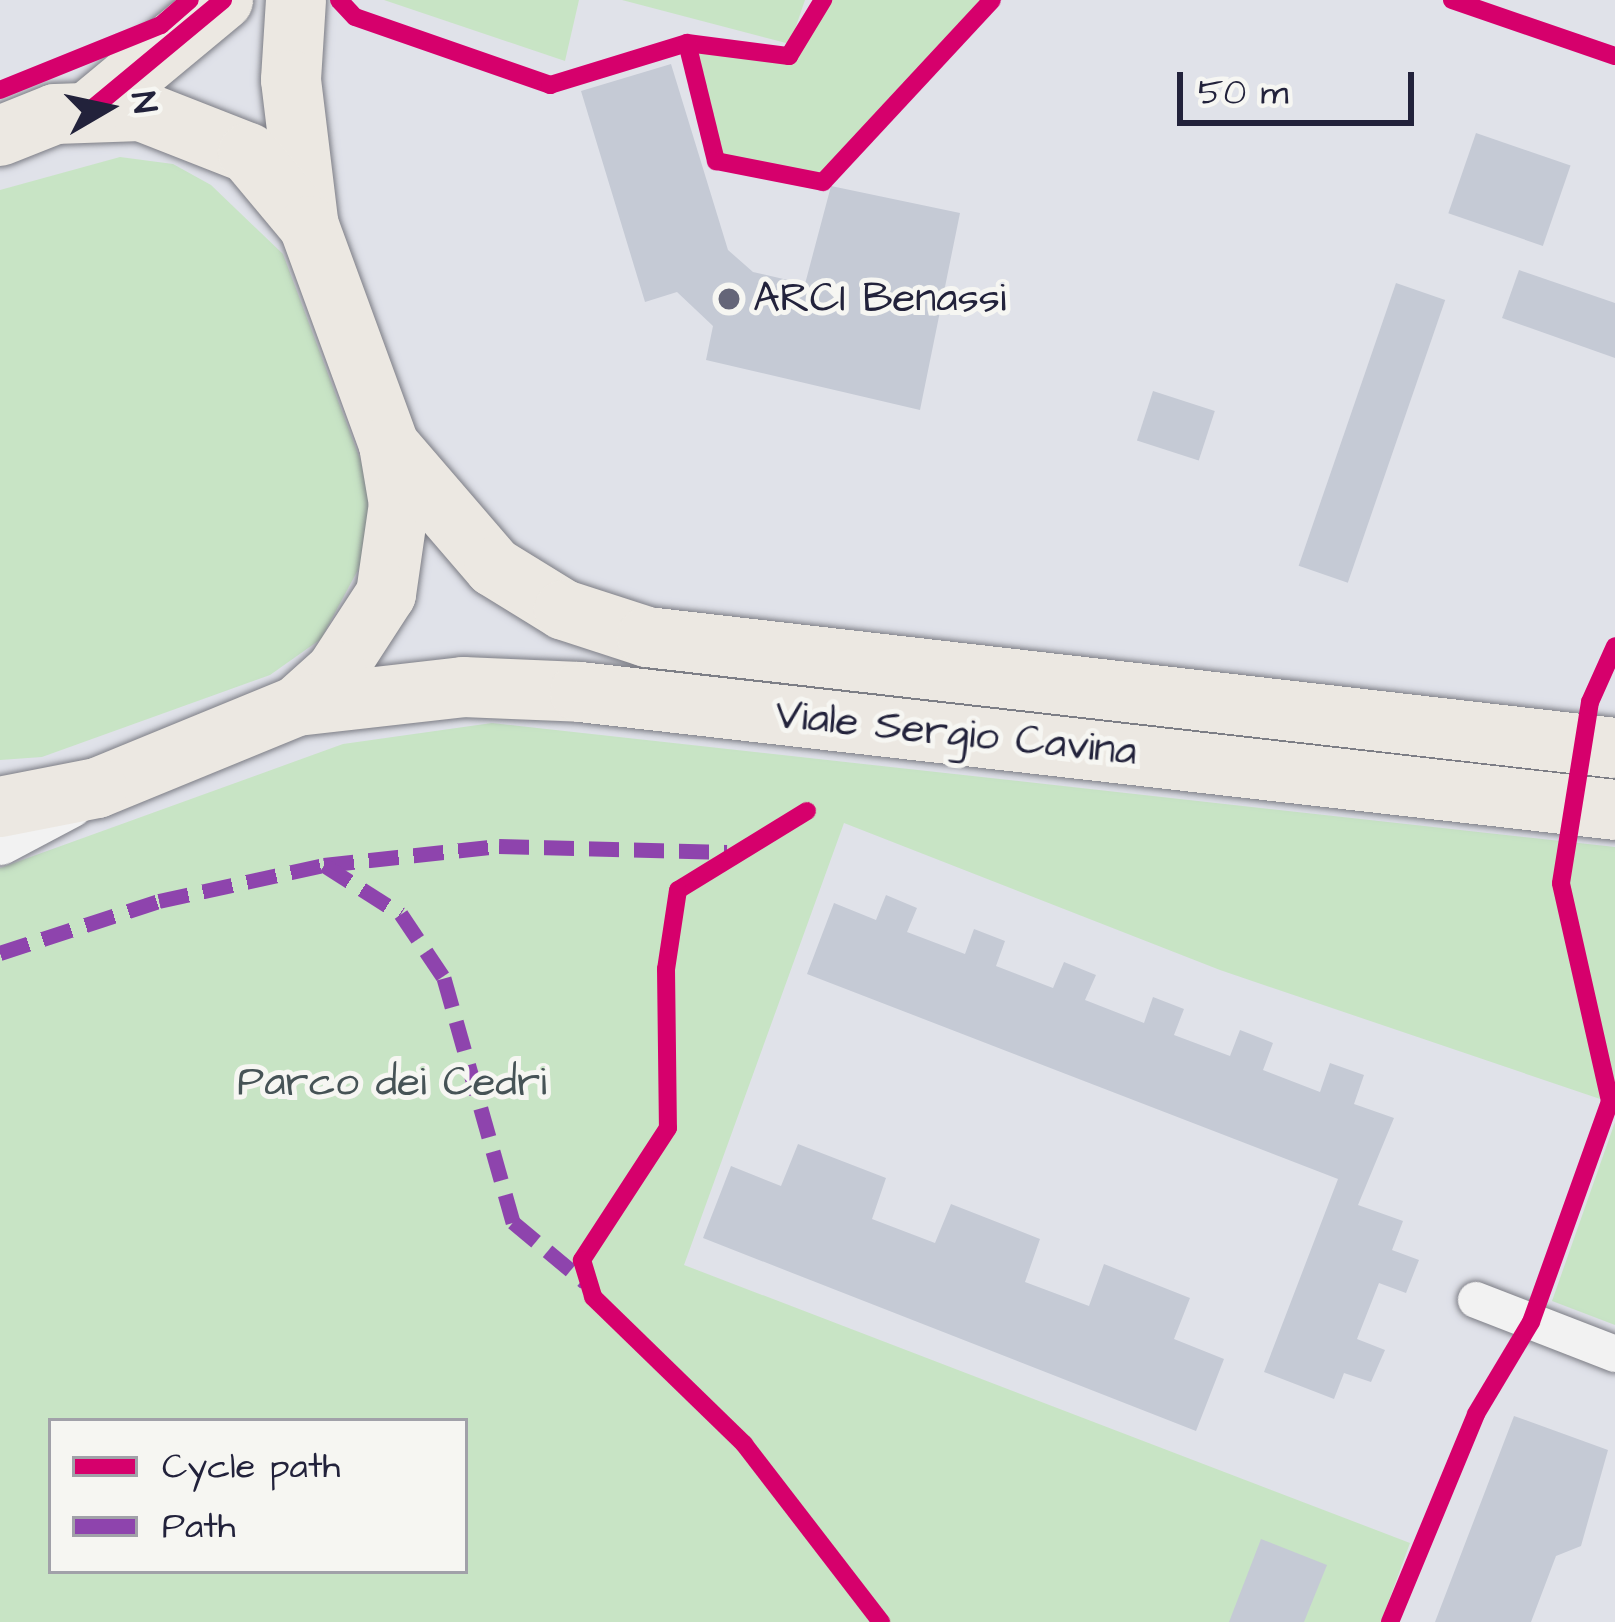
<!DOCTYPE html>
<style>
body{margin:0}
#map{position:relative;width:1615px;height:1622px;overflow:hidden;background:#e0e2e9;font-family:"Architects Daughter",sans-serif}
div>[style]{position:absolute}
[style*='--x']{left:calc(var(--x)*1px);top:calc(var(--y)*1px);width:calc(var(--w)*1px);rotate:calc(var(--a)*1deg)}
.green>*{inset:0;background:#c8e4c5}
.building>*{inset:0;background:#c5cad5;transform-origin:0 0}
.roads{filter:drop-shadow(0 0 3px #7c7d85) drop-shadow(0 0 3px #7c7d85)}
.minor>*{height:36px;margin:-18px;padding:0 18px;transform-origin:18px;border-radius:18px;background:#f2f2f2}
.tertiary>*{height:48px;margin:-24px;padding:0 24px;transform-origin:24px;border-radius:24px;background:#f2f2f2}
.primary>*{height:60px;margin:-30px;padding:0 30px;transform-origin:30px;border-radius:30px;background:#ece8e2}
.quiet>*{height:15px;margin-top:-7.5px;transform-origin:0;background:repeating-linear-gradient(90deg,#8e44ad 0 30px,transparent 0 45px)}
.cycleway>*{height:18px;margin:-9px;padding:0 9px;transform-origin:9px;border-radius:9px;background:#d6006c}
.dots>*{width:33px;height:33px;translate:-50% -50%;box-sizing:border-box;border:6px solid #f6f6f2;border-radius:50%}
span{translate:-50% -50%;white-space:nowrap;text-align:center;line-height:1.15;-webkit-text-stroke:10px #f6f6f2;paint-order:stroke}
.poi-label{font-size:42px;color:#22223b}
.left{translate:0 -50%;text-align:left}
.street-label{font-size:42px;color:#22223b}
.park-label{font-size:42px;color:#465356}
.legend{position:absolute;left:48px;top:1418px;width:420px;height:156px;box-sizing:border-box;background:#f6f6f2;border:3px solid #a1a1a9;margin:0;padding:15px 21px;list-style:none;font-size:36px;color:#22223b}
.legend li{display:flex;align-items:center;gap:24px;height:60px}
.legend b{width:60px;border:3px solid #a1a1a9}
.north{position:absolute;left:48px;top:48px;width:120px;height:120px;-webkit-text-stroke:9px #f6f6f2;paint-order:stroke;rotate:81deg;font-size:33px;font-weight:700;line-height:48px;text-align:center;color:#22223b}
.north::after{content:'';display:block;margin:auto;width:42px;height:54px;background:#22223b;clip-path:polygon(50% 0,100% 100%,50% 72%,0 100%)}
.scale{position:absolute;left:1177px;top:72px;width:237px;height:54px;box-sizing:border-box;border:6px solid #22223b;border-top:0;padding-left:15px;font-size:36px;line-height:42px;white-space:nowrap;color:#22223b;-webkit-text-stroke:9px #f6f6f2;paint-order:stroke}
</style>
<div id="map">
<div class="green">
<i style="clip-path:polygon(384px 0,579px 0,565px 61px)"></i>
<i style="clip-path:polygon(622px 0,805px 0,790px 44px)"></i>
<i style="clip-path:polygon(823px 0,992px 0,823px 182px,716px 161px,687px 43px,789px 56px)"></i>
<i style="clip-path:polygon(120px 157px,173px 164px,211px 185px,283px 254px,360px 459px,373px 504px,368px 551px,321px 639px,270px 675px,42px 757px,0 760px,0 190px)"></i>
<i style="clip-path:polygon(evenodd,492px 723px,1615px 847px,1615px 1104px,1220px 970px,844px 823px,684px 1265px,1410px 1543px,1381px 1622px,0 1622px,0 868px,343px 744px,492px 723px,51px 1421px,465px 1421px,465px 1571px,51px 1571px,51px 1421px)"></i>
<i style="clip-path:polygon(1615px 1122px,1615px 1325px,1552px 1301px)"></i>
</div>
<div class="building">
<i style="clip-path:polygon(671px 64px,728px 250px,753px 272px,805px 284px,831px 186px,960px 213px,920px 410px,706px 360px,713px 326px,677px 292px,645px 302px,581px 91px)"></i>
<i style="left:1476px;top:133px;width:100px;height:85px;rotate:19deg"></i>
<i style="clip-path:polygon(1519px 270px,1615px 303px,1615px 358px,1502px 318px)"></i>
<i style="left:1396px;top:283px;width:52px;height:299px;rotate:19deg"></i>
<i style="left:1153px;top:391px;width:65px;height:52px;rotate:18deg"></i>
<i style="clip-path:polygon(886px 895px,917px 908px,907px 932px,965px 954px,974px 929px,1005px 941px,996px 966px,1053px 988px,1064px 962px,1096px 975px,1085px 1000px,1144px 1023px,1153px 997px,1184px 1009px,1174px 1035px,1230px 1056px,1240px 1030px,1273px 1043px,1263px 1070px,1320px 1092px,1330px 1063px,1364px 1075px,1354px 1104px,1394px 1118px,1358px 1205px,1403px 1221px,1392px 1250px,1419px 1260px,1406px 1293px,1379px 1283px,1357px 1339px,1385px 1350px,1371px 1382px,1344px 1373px,1334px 1399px,1264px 1372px,1338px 1179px,807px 974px,834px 903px,876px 920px)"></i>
<i style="clip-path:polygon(798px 1144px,886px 1178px,872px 1219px,935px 1243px,951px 1204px,1040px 1239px,1025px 1282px,1089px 1306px,1104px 1264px,1190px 1298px,1174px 1339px,1224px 1359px,1196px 1431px,703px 1238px,731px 1166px,781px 1186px)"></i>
<i style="clip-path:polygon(1514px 1416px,1608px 1450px,1581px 1546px,1556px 1556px,1531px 1622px,1435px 1622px)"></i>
<i style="clip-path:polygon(1261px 1539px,1327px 1565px,1304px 1622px,1229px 1622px)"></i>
</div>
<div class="roads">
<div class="minor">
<i style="--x:1476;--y:1300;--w:149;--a:21.2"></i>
</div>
<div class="tertiary">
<i style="--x:0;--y:841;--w:79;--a:-27.9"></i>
</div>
<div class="primary">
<i style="--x:296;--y:0;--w:80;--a:93.6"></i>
<i style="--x:291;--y:80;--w:141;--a:83.1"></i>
<i style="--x:93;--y:108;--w:169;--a:-39.7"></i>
<i style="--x:0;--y:136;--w:59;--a:-21.8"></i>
<i style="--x:55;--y:114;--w:86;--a:-2"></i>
<i style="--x:141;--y:111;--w:115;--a:21.4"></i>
<i style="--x:248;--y:153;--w:95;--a:50.1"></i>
<i style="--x:309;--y:226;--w:233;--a:69.9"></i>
<i style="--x:389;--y:445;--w:60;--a:80.4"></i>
<i style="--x:399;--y:504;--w:91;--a:98.2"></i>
<i style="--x:386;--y:594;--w:92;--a:123"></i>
<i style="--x:336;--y:671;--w:52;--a:138.1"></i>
<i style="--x:297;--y:706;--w:216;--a:157.7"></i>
<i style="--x:97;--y:788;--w:99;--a:168.9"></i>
<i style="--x:389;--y:445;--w:161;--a:49.3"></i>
<i style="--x:494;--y:567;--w:82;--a:31.6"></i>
<i style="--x:564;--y:610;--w:87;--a:18"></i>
<i style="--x:647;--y:637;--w:974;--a:6.54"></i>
<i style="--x:297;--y:706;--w:167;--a:-6.5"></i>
<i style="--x:463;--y:687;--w:117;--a:2.4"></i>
<i style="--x:580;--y:692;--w:1042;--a:6.5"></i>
</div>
</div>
<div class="quiet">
<i style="--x:324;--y:865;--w:176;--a:-6.2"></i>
<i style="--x:499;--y:846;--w:228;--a:1.5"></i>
<i style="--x:0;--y:953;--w:167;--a:-18.1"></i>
<i style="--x:159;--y:901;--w:169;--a:-12.3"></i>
<i style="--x:324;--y:865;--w:91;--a:32.5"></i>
<i style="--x:401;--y:914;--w:77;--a:56.1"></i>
<i style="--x:444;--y:978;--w:254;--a:74.2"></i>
<i style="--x:513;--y:1222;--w:94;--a:39.8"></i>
</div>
<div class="cycleway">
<i style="--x:339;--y:0;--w:23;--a:47"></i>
<i style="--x:355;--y:17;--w:207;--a:19.2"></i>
<i style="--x:550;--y:85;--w:143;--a:-17"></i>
<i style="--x:687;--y:43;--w:103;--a:7.3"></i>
<i style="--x:789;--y:56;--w:66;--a:-58.7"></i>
<i style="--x:1452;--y:0;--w:172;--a:19"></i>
<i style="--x:687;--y:43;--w:122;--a:76.2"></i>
<i style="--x:716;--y:161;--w:109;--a:11.1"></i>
<i style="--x:823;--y:182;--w:248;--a:-47.1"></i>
<i style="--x:0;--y:90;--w:174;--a:-22"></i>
<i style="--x:161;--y:25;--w:38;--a:-41"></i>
<i style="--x:93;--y:108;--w:169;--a:-39.7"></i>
<i style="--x:807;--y:811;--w:151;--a:148.5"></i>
<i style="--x:678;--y:890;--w:80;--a:98.6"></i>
<i style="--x:666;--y:969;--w:159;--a:89.3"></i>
<i style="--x:668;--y:1128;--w:158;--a:123.1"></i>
<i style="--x:582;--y:1260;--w:39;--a:73"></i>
<i style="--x:593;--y:1297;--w:211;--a:44.2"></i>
<i style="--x:744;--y:1444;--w:225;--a:52.4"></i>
<i style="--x:1390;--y:1622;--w:225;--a:-67.5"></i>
<i style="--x:1476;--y:1414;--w:107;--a:-59.1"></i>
<i style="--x:1531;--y:1322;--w:235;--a:-70.3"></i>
<i style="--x:1610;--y:1101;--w:223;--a:-102.7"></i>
<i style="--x:1561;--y:883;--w:183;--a:-80.9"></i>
<i style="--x:1590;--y:702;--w:61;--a:-65.9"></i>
</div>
<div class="dots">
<i style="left:729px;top:299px;background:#646578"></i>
</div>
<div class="poi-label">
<span class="left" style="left:753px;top:299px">ARCI Benassi</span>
</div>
<div class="street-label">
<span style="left:956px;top:734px;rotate:6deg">Viale Sergio Cavina</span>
</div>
<div class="park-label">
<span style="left:392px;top:1083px">Parco dei Cedri</span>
</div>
<ul class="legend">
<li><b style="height:15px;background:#d6006c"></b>Cycle path</li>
<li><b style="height:15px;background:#8e44ad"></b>Path</li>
</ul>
<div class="north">N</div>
<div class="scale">50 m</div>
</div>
